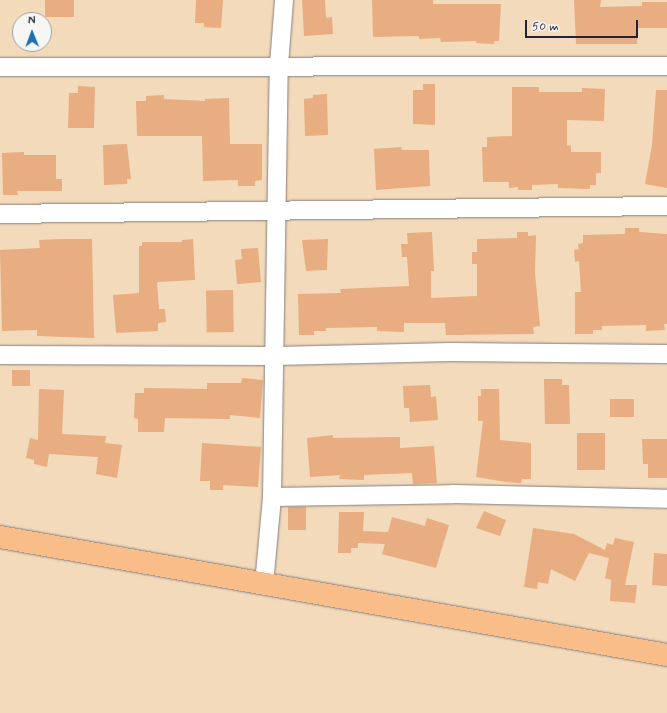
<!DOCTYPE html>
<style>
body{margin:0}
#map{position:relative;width:667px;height:713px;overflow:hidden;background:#f2dabb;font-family:Mynerve,sans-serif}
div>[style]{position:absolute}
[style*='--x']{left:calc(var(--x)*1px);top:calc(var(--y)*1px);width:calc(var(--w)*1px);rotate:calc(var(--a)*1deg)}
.building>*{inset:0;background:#e8ad80;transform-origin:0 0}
.roads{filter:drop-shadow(0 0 1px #8a7e7b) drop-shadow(0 0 1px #8a7e7b)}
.street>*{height:18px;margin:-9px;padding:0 9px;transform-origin:9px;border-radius:9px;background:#fff}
.primary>*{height:22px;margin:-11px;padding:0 11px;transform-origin:11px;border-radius:11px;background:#f8bd89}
span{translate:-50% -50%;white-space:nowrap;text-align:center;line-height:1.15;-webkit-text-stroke:4px #f6f6f2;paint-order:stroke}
.north{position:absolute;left:12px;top:12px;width:40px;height:40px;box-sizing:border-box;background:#f6f6f2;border:1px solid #a1a1a9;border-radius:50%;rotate:359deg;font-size:11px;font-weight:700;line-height:16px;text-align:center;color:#22223b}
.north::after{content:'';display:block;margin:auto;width:14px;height:18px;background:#1f6fb2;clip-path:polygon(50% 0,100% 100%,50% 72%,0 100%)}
.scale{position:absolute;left:525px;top:20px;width:113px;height:18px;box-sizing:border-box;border:2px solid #22223b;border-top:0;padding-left:5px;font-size:12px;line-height:14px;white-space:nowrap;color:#22223b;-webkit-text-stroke:3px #f6f6f2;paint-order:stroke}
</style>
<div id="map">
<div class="building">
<i style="left:45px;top:0;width:29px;height:17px"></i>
<i style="clip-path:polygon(196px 0,223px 0,221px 28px,204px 27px,204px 23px,195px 23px)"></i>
<i style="clip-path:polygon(302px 0,325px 0,326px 18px,332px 17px,333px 34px,304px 36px)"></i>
<i style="clip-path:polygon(372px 0,433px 0,433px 4px,501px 4px,499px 41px,494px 41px,494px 44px,476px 43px,476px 41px,441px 42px,440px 38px,419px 39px,419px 36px,373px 37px)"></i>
<i style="clip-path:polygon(574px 0,601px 0,600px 7px,642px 6px,642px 2px,667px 2px,667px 28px,637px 28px,637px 44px,576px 44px)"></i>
<i style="clip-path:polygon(423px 84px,435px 84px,435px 125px,413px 124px,413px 90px,423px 90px)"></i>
<i style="clip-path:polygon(78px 86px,95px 87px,94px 128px,68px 128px,69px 93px,78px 93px)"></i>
<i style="clip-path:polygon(512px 87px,539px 87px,539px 92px,582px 92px,582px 88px,605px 89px,604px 121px,567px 120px,567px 146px,571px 145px,571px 152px,601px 152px,601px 173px,596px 173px,596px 185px,590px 185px,590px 189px,558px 188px,558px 184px,532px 185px,532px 190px,518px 190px,518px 187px,509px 188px,509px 182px,483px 182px,482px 147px,487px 147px,487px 137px,512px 136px)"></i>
<i style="clip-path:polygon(656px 90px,667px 90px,667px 188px,645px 184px,652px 145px)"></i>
<i style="clip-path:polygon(327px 94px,328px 135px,305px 136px,304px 99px,313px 98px,313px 95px)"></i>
<i style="clip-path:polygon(164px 95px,164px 99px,205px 101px,205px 99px,229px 98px,230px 144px,262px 144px,262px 180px,255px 181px,255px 186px,238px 186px,238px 180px,203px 181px,202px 136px,137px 136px,136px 101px,146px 101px,146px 96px)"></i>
<i style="clip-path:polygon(127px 144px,131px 179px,127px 179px,127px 184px,104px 185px,103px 145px)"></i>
<i style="clip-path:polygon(401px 147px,402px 150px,429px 150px,430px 186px,376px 190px,374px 149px)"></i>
<i style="clip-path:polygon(24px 152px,24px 155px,56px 155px,56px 179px,62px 179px,62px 191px,17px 191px,18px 195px,3px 195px,2px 153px)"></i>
<i style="clip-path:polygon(625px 228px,639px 228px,639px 232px,667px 234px,667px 324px,664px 324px,665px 330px,646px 331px,646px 325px,602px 326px,602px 330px,593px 330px,593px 334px,575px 334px,575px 292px,581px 292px,579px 261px,575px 262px,574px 250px,579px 249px,578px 244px,583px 243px,583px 235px,625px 234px)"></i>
<i style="clip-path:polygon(432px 232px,434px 271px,431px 271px,431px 298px,477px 296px,477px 264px,472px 264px,472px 252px,477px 252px,477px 239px,517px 238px,517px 232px,528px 232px,528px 236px,536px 235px,535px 273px,540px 326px,533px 327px,534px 334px,446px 335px,445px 323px,404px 323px,404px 332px,377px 331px,377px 327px,326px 328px,326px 331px,314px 331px,314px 335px,299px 335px,298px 294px,341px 293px,340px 289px,409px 286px,407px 257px,402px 257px,401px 244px,408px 244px,407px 233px)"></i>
<i style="clip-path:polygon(61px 239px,92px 239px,94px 338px,37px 336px,37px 330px,2px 331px,0 250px,40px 248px,39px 240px)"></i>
<i style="clip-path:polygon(193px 239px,195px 280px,157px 282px,159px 309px,165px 309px,166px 322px,158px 323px,158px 331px,116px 333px,113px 295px,139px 293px,139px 246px,142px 246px,142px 242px,182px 242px,182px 240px)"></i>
<i style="clip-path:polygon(328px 239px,327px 270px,306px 271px,302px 240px)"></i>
<i style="clip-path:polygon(258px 248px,261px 282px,237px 284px,235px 260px,242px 259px,241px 249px)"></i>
<i style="left:233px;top:290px;width:42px;height:27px;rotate:89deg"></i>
<i style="left:12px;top:370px;width:18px;height:16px"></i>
<i style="clip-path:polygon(242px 378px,263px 380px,260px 418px,230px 415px,230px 419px,165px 418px,164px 432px,138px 432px,138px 419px,134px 418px,135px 393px,144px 393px,144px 388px,207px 389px,207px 383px,241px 383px)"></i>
<i style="clip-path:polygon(544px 379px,562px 379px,562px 385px,569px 385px,570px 424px,545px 424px)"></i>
<i style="clip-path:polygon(430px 385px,431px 397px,436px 396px,438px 420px,410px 422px,409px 408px,404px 408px,403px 386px)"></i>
<i style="clip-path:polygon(39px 389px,64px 390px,62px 434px,106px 436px,105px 443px,122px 445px,117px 478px,96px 474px,98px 457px,49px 454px,47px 467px,34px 464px,34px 460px,26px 458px,30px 438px,38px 440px)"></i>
<i style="clip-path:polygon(481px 389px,499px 389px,500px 440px,531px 443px,531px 479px,522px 479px,521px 483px,506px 482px,476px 477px,483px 421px,478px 421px,478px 396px,481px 396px)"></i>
<i style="left:610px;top:399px;width:24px;height:18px"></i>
<i style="left:577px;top:433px;width:28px;height:37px"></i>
<i style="clip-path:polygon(333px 435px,333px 438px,400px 437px,400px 448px,434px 446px,437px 483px,413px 484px,412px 473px,364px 475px,364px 480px,339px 479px,340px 475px,310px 477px,307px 438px)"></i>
<i style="clip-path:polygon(642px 439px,667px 439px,667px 478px,648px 478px,648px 464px,643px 464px)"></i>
<i style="clip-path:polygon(202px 443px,261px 447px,258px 487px,223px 485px,223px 490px,210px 490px,210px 481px,200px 481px)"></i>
<i style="left:288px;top:507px;width:18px;height:23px"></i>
<i style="clip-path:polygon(484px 511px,506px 520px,500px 536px,476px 528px)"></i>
<i style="clip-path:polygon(339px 512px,364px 512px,363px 531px,388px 532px,392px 517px,425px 526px,427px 518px,449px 525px,436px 568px,382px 554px,385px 544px,358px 543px,358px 548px,351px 548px,351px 553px,338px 553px)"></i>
<i style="clip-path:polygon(533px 528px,574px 534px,605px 550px,607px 543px,613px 545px,615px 538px,634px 542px,625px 585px,637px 585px,635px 603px,610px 601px,611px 580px,605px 578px,609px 558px,589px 553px,575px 581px,551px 569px,548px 584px,538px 582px,537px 589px,524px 587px)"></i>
<i style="clip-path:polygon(654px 553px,667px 554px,667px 586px,652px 585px)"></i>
</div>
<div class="roads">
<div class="street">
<i style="--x:0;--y:67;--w:667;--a:-0.09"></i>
<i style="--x:0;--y:214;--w:667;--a:-0.69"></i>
<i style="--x:0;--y:355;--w:275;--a:0.2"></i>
<i style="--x:275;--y:356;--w:176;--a:-1.3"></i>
<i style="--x:451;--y:352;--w:216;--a:0.5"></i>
<i style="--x:272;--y:497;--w:181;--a:-0.9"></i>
<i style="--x:453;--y:494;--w:214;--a:1.3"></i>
<i style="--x:264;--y:584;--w:87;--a:-84.7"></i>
<i style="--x:272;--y:497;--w:432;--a:-89.1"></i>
<i style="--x:279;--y:65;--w:65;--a:-85.6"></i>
</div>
<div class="primary">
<i style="--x:0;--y:537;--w:677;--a:10.03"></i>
</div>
</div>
<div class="north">N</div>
<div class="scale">50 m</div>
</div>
